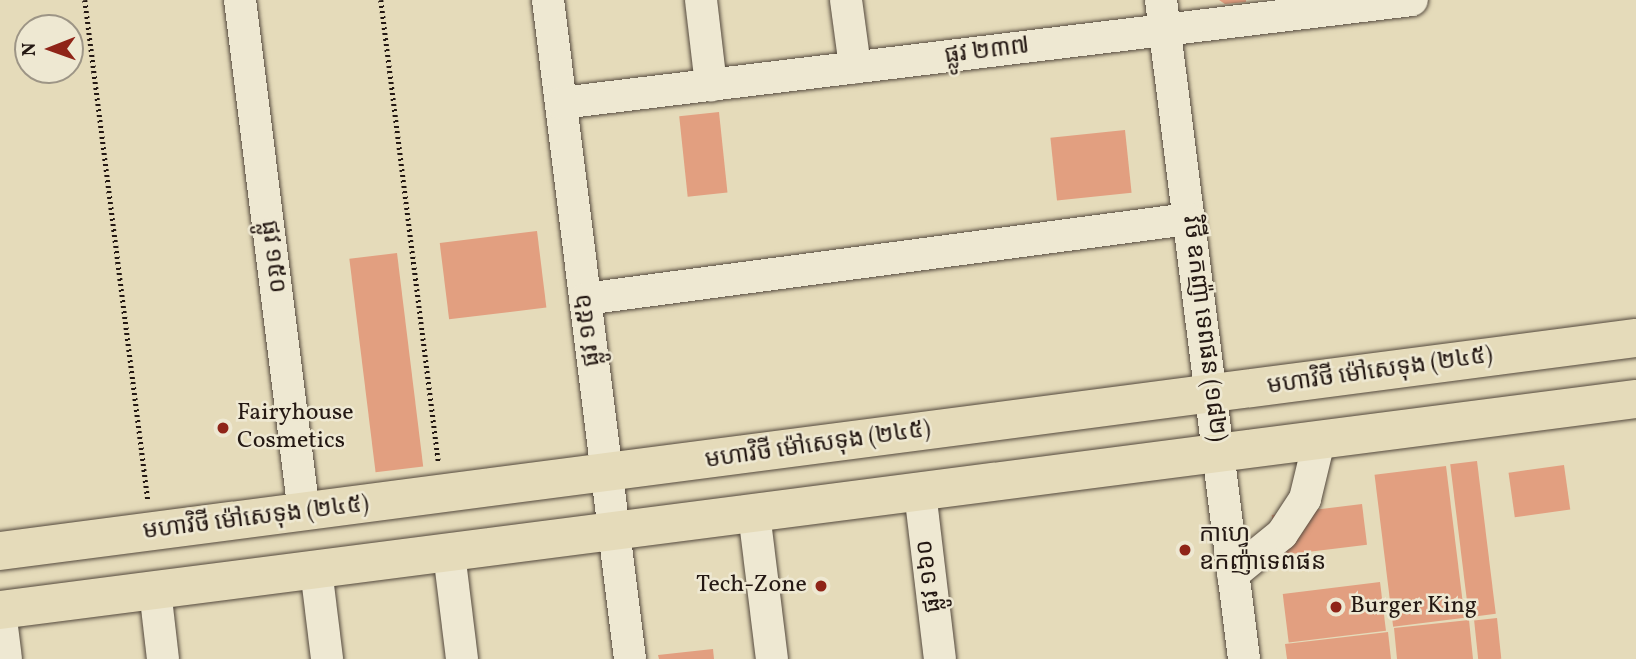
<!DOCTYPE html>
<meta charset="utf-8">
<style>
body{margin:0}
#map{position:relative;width:1636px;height:659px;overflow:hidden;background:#e5dbba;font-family:Vollkorn,"Noto Sans Khmer",serif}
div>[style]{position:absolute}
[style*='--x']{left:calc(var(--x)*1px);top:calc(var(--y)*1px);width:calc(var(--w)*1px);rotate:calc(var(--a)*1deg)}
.building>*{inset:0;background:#e29f80;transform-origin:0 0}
.path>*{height:4.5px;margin-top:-2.25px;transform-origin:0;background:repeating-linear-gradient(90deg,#241813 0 2px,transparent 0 5.5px)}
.roads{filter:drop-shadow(0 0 2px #54493d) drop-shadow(0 0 2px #54493d)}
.minor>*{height:32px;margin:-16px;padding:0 16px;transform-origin:16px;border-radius:16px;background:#eee8d2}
.major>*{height:38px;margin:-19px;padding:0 19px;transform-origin:19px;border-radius:19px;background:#e5dbba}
.dots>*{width:19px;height:19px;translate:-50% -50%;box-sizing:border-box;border:4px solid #eee8d2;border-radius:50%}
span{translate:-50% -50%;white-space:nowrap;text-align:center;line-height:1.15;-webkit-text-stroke:5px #eee8d2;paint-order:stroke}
.street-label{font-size:24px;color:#241813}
.poi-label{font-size:24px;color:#241813}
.left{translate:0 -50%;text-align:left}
.right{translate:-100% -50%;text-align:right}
.north{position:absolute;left:14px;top:14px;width:70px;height:70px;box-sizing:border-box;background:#eee8d2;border:2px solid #9d9586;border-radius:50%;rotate:269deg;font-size:19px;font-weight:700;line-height:28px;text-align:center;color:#241813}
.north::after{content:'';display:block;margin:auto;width:24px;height:32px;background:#8f2418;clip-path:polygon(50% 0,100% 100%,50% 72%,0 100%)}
</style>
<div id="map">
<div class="building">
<i style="clip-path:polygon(1219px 0,1246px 0,1246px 2px,1225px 4px)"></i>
<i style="left:719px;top:112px;width:81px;height:40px;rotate:84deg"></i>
<i style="left:1125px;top:130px;width:63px;height:75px;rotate:84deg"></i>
<i style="left:537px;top:231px;width:77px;height:98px;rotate:83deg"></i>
<i style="left:397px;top:253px;width:215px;height:48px;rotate:83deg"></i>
<i style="left:1477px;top:461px;width:154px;height:27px;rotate:83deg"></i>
<i style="left:1564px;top:465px;width:45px;height:56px;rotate:82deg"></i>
<i style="left:1446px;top:466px;width:153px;height:72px;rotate:83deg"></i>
<i style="left:1362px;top:504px;width:41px;height:91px;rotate:83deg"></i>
<i style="left:1380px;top:582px;width:49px;height:98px;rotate:83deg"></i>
<i style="left:1497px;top:618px;width:41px;height:23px;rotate:84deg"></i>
<i style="clip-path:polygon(1469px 620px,1473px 659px,1397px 659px,1394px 628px)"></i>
<i style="clip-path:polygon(1388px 632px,1391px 659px,1287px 659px,1285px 644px)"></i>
<i style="clip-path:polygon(713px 649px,714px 659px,659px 659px,658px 655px)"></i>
</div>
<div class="path">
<i style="--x:85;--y:0;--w:504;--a:82.82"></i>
<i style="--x:381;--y:0;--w:467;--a:82.9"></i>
</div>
<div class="roads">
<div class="minor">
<i style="--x:240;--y:0;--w:517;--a:82.89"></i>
<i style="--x:548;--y:0;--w:664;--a:82.91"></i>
<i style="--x:701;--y:0;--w:86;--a:83.3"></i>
<i style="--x:846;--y:0;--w:68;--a:82.3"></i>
<i style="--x:1161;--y:0;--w:664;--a:82.82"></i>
<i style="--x:561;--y:103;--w:857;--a:-6.9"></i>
<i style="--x:585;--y:299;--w:608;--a:-7.56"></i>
<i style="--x:920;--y:492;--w:168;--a:83.2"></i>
<i style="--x:754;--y:513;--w:147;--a:83"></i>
<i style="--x:449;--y:553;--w:107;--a:83"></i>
<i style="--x:316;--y:569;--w:91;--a:83"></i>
<i style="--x:1233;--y:574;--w:63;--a:-39.2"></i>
<i style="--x:1282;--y:534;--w:42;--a:-56.7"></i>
<i style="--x:1305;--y:499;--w:60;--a:-76.4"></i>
<i style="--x:155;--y:590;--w:69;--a:83.4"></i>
<i style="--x:0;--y:611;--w:48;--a:82.9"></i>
</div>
<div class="major">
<i style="--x:0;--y:551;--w:1650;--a:-7.42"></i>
<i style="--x:0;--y:610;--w:1650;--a:-7.35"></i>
</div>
</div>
<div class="dots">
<i style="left:223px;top:428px;background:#8f2418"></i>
<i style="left:1185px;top:550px;background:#8f2418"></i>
<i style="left:821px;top:586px;background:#8f2418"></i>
<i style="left:1336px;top:607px;background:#8f2418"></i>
</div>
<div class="street-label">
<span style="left:987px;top:52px;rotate:-7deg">ផ្លូវ ២៣៧</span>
<span style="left:272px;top:257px;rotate:83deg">ផ្លូវ ១៥០</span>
<span style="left:1203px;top:329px;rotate:83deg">វិថី ឧកញ៉ា ទេពផន (១៨២)</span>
<span style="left:589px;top:330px;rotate:-97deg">ផ្លូវ ១៥៦</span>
<span style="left:1380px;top:372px;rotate:-8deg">មហាវិថី ម៉ៅសេទុង (២៤៥)</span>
<span style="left:818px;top:446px;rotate:-8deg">មហាវិថី ម៉ៅសេទុង (២៤៥)</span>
<span style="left:256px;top:519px;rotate:-7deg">មហាវិថី ម៉ៅសេទុង (២៤៥)</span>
<span style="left:930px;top:576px;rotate:-97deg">ផ្លូវ ១៦០</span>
</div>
<div class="poi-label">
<span class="left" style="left:237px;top:428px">Fairyhouse<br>Cosmetics</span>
<span class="left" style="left:1199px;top:550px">កាហ្វេ<br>ឧកញ៉ាទេពផន</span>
<span class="right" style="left:807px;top:586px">Tech-Zone</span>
<span class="left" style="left:1350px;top:607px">Burger King</span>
</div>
<div class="north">N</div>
</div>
